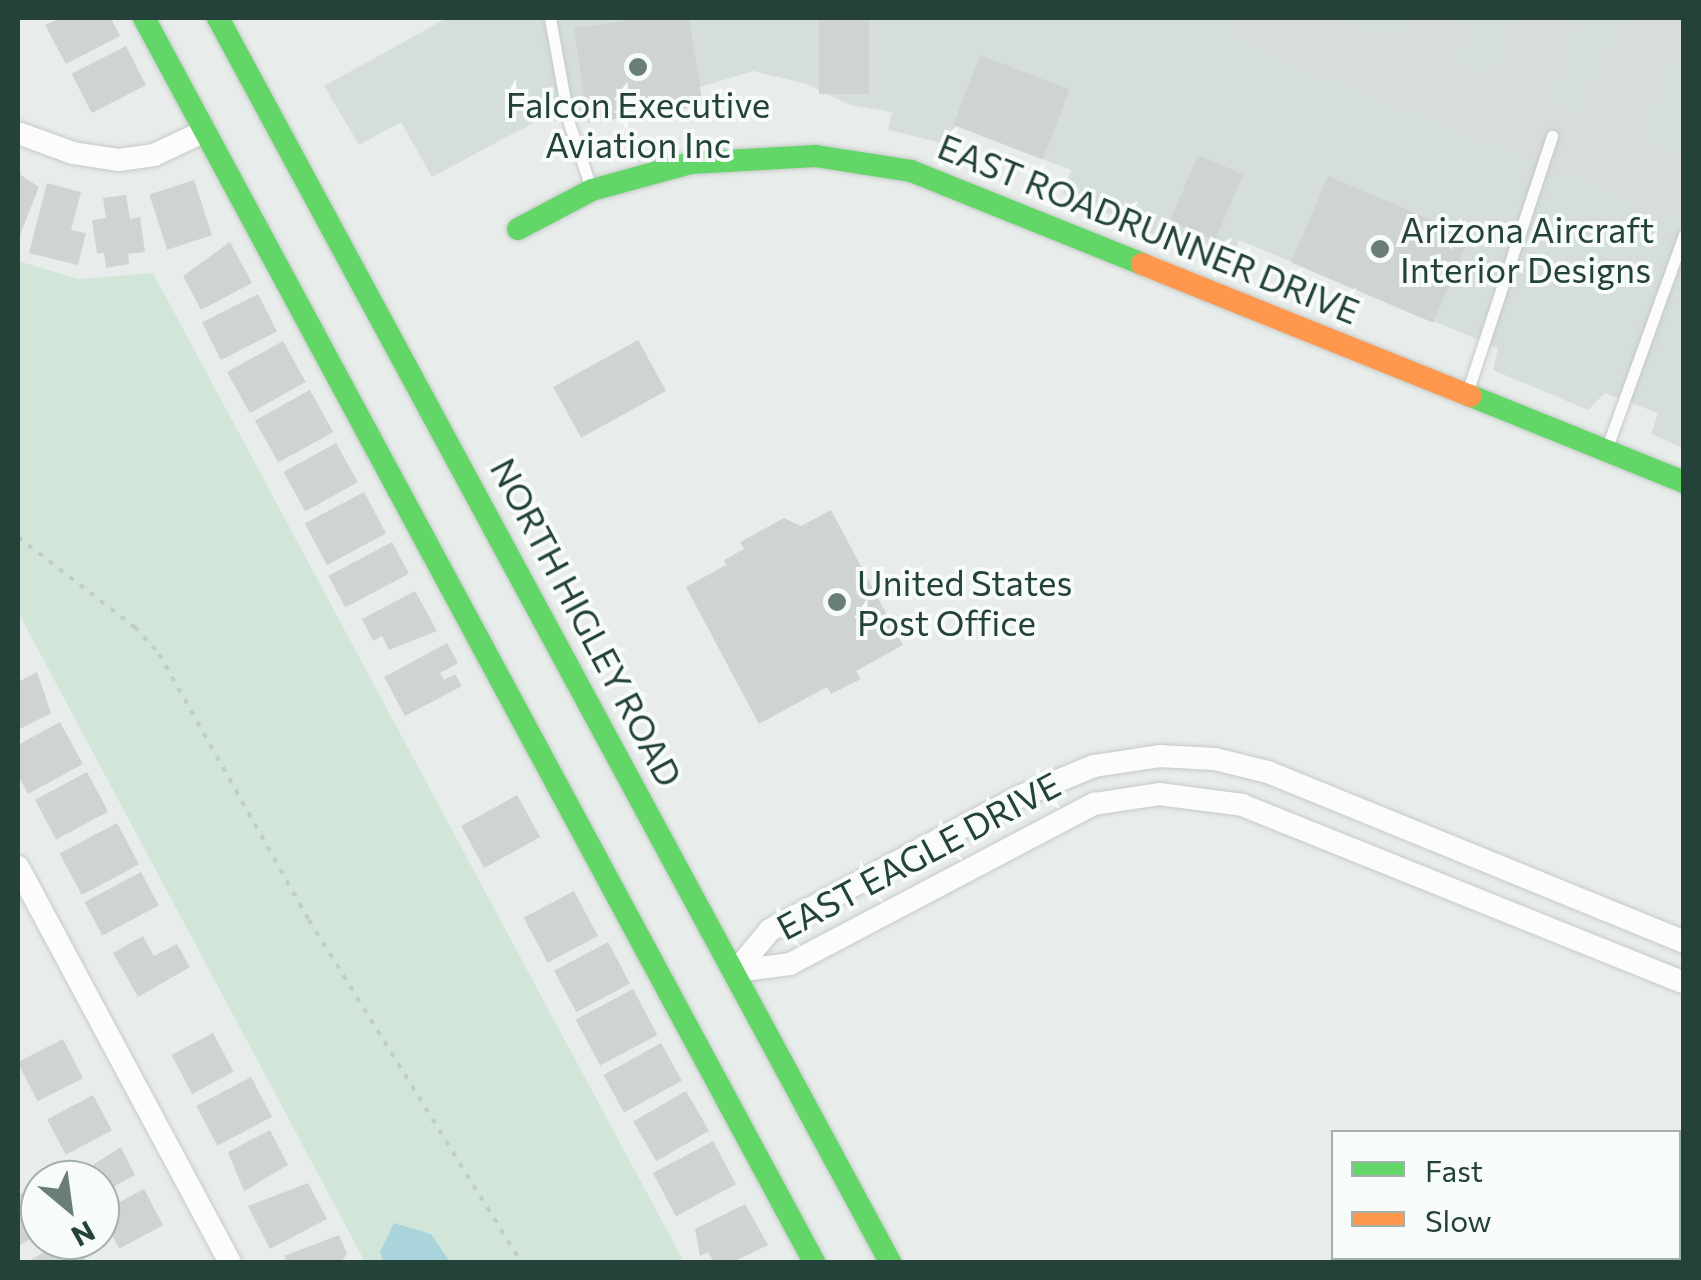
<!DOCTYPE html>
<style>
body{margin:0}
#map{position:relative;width:1701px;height:1280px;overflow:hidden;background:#e8edeb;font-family:Commissioner,sans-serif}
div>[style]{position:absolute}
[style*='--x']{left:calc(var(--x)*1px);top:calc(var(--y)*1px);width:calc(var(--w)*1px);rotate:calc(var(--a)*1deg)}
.built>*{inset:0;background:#d6dedb}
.green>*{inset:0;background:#d1e6d8}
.water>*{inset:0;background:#a9d4db}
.taxiway>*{height:58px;margin:-29px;padding:0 29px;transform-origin:29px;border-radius:29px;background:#d8dddc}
.building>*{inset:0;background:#cfd4d2;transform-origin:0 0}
.path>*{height:4px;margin-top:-2px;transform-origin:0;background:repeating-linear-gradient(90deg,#c3ccca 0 5px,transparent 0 13px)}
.roads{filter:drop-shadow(0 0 2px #c5cac8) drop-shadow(0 0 2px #c5cac8)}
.lane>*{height:11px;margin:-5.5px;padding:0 5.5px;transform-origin:5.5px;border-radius:5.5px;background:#fcfcfc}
.street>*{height:22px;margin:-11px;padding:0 11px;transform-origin:11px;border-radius:11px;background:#fcfcfc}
.fast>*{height:22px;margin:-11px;padding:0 11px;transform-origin:11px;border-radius:11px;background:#63d668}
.slow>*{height:22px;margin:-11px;padding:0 11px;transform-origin:11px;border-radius:11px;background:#ff974d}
.dots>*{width:28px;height:28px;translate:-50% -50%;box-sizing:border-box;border:5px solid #f7fbf9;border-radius:50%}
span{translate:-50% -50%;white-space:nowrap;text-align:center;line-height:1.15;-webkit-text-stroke:8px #f7fbf9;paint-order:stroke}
.poi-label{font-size:35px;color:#24423a}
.left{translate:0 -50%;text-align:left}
.street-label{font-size:35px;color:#24423a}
.frame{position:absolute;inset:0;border:20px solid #24423a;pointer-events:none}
.legend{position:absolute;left:1331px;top:1130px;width:350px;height:130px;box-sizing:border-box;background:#f7fbf9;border:2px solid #a3b1ad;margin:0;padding:12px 18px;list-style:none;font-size:30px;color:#24423a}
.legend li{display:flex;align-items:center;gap:20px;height:50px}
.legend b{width:50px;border:2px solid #a3b1ad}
.north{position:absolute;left:20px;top:1160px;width:100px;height:100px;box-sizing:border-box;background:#f7fbf9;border:2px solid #a3b1ad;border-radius:50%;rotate:151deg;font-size:28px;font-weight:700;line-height:40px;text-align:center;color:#24423a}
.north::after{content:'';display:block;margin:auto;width:35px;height:45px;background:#697e78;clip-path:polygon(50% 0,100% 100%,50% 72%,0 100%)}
</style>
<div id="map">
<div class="built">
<i style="clip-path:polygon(447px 18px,1683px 18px,1683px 448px,1651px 434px,1658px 413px,1605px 393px,1588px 410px,1493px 370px,1498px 348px,1239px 240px,1228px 267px,1063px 194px,1071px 170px,956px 125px,947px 144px,888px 130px,892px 112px,850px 105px,807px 84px,753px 71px,595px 119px,535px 122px,432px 177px,401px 122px,359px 145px,324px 86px)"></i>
</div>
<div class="green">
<i style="clip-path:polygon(18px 261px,79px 279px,153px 273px,684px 1262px,365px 1262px,18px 612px)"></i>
</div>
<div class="water">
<i style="clip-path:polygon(394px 1223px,431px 1234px,450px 1262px,383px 1262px,380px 1252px)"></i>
</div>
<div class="taxiway">
<i style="--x:1259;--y:18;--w:458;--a:22"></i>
<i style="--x:1438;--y:18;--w:44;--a:108.4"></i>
<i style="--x:1424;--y:60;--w:36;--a:62"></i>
<i style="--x:1537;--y:130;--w:21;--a:-137"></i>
<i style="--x:1522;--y:116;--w:23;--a:-97"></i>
<i style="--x:1519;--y:93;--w:80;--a:-70.2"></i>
<i style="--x:1628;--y:167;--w:25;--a:-132"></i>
<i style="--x:1611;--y:148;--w:27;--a:-88"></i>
<i style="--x:1612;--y:121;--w:111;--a:-67.8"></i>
</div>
<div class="building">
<i style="clip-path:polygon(60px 18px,111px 18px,120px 36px,66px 64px,45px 25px)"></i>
<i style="clip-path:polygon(644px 18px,689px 18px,703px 106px,588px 123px,574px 28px)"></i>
<i style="left:819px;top:18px;width:50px;height:76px"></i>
<i style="left:126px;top:46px;width:44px;height:61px;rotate:63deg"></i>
<i style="left:980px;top:55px;width:96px;height:75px;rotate:21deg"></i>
<i style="left:1198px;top:155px;width:49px;height:72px;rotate:23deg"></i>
<i style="clip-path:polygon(18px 173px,39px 187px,18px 240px)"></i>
<i style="left:1328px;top:176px;width:154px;height:94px;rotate:23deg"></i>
<i style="left:194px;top:180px;width:58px;height:47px;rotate:72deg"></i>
<i style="clip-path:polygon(47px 183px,81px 192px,71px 230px,86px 233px,78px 265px,29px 253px)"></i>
<i style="clip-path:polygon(126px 195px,130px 219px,140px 217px,145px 252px,128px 254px,129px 264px,106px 268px,104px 253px,97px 254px,92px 220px,106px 218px,103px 198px)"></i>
<i style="clip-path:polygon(230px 242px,252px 283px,201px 310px,183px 276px)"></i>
<i style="left:258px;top:294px;width:42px;height:63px;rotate:63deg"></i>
<i style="left:638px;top:340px;width:58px;height:97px;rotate:61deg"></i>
<i style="left:283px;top:341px;width:47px;height:64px;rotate:61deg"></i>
<i style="left:310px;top:390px;width:48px;height:63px;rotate:61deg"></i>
<i style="left:336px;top:443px;width:45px;height:60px;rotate:61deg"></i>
<i style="left:364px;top:492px;width:47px;height:67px;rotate:62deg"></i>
<i style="clip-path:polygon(831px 510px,903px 645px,856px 671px,861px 679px,831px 694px,827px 687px,759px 724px,686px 587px,726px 565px,724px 560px,744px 549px,740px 542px,784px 518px,801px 526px)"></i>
<i style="left:392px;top:542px;width:36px;height:72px;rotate:62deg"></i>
<i style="clip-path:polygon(415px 591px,437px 631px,389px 650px,382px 636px,373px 641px,362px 619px)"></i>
<i style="clip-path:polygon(447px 643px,458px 663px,440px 673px,444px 680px,455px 674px,462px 686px,405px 716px,384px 677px)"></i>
<i style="clip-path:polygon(37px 672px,51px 713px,18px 730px,18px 682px)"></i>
<i style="clip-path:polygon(60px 722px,83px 764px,28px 794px,18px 775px,18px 745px)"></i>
<i style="left:87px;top:772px;width:45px;height:59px;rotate:62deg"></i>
<i style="left:517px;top:795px;width:48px;height:64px;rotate:61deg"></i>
<i style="left:117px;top:823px;width:47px;height:65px;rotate:62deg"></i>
<i style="left:141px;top:872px;width:38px;height:64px;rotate:62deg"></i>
<i style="left:574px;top:891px;width:51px;height:57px;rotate:62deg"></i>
<i style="clip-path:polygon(143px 936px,154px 956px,177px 944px,190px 967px,138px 997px,113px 953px)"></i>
<i style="left:608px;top:942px;width:47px;height:61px;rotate:62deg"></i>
<i style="left:633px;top:989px;width:52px;height:65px;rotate:62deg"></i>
<i style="left:213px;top:1033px;width:44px;height:47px;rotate:62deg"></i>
<i style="left:63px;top:1039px;width:44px;height:51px;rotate:63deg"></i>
<i style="left:661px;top:1043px;width:43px;height:66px;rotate:61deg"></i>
<i style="left:251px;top:1077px;width:45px;height:62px;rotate:62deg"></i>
<i style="left:686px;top:1091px;width:46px;height:61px;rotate:60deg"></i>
<i style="left:93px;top:1095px;width:40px;height:52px;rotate:62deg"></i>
<i style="clip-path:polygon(270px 1130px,288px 1165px,244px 1191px,228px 1152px)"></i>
<i style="left:713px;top:1141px;width:49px;height:68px;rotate:62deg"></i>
<i style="clip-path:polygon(121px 1147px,135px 1175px,100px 1194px,100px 1180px,69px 1180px)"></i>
<i style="clip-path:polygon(308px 1183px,327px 1219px,270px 1249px,248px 1206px)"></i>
<i style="clip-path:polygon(34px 1186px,40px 1234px,18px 1246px,18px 1195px)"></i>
<i style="left:144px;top:1189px;width:41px;height:50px;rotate:62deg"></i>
<i style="clip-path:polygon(745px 1204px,768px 1245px,733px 1262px,713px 1261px,708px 1252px,700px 1256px,695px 1229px)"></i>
<i style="clip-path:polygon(339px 1235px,347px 1254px,341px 1262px,287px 1262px,284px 1256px)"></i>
<i style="clip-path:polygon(68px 1240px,75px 1240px,87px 1262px,26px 1262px)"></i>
</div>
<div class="path">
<i style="--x:18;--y:537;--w:148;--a:37.6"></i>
<i style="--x:135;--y:627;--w:36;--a:48"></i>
<i style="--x:159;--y:654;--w:305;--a:60.6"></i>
<i style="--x:309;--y:920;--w:402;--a:58.2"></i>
</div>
<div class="roads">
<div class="lane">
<i style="--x:550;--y:18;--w:107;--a:79.7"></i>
<i style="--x:569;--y:123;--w:69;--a:71.3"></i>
<i style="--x:1467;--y:393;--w:271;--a:-71.7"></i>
<i style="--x:1606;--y:450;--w:229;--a:-70.1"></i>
</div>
<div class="street">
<i style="--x:18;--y:133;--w:59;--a:20"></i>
<i style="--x:73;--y:153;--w:47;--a:8.7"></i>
<i style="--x:119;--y:160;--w:35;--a:-8"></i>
<i style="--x:154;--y:155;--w:56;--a:-25.2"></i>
<i style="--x:18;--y:867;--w:448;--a:61.8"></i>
<i style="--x:736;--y:971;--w:53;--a:-50.3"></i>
<i style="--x:770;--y:930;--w:282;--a:-28.1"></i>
<i style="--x:1019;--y:797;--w:81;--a:-22.5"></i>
<i style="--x:1094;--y:766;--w:66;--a:-8.7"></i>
<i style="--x:1159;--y:756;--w:56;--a:3.1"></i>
<i style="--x:1215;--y:759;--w:55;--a:13.8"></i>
<i style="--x:1268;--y:772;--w:449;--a:22.2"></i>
<i style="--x:736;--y:971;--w:54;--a:-7.4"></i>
<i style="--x:790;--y:964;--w:344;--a:-27.8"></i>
<i style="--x:1094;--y:804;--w:66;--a:-8.7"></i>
<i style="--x:1159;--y:794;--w:84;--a:7.5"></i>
<i style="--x:1242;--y:805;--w:476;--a:21.9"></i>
</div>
<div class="fast">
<i style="--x:144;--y:18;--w:1413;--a:61.69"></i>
<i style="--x:218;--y:18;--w:1414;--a:61.62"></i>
<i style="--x:518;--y:229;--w:84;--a:-27.8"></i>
<i style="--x:592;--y:190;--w:103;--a:-15.3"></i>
<i style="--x:691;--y:163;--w:125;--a:-3.2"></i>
<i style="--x:816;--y:156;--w:96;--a:9"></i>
<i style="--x:911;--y:171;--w:249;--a:21.9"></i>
<i style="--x:1471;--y:396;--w:230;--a:22"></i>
</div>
<div class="slow">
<i style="--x:1142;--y:264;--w:354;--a:21.9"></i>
</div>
</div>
<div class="dots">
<i style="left:638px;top:67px;background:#697e78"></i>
<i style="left:1380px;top:249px;background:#697e78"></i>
<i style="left:837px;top:602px;background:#697e78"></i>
</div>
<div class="poi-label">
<span style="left:638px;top:124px">Falcon Executive<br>Aviation Inc</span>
<span class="left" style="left:1400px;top:249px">Arizona Aircraft<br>Interior Designs</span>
<span class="left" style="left:857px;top:602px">United States<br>Post Office</span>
</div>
<div class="street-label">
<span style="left:1149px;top:228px;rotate:22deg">EAST ROADRUNNER DRIVE</span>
<span style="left:587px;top:622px;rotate:62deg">NORTH HIGLEY ROAD</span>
<span style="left:918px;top:855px;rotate:-28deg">EAST EAGLE DRIVE</span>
</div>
<div class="frame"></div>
<ul class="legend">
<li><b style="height:12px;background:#63d668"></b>Fast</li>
<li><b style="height:12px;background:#ff974d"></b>Slow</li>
</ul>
<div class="north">N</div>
</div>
